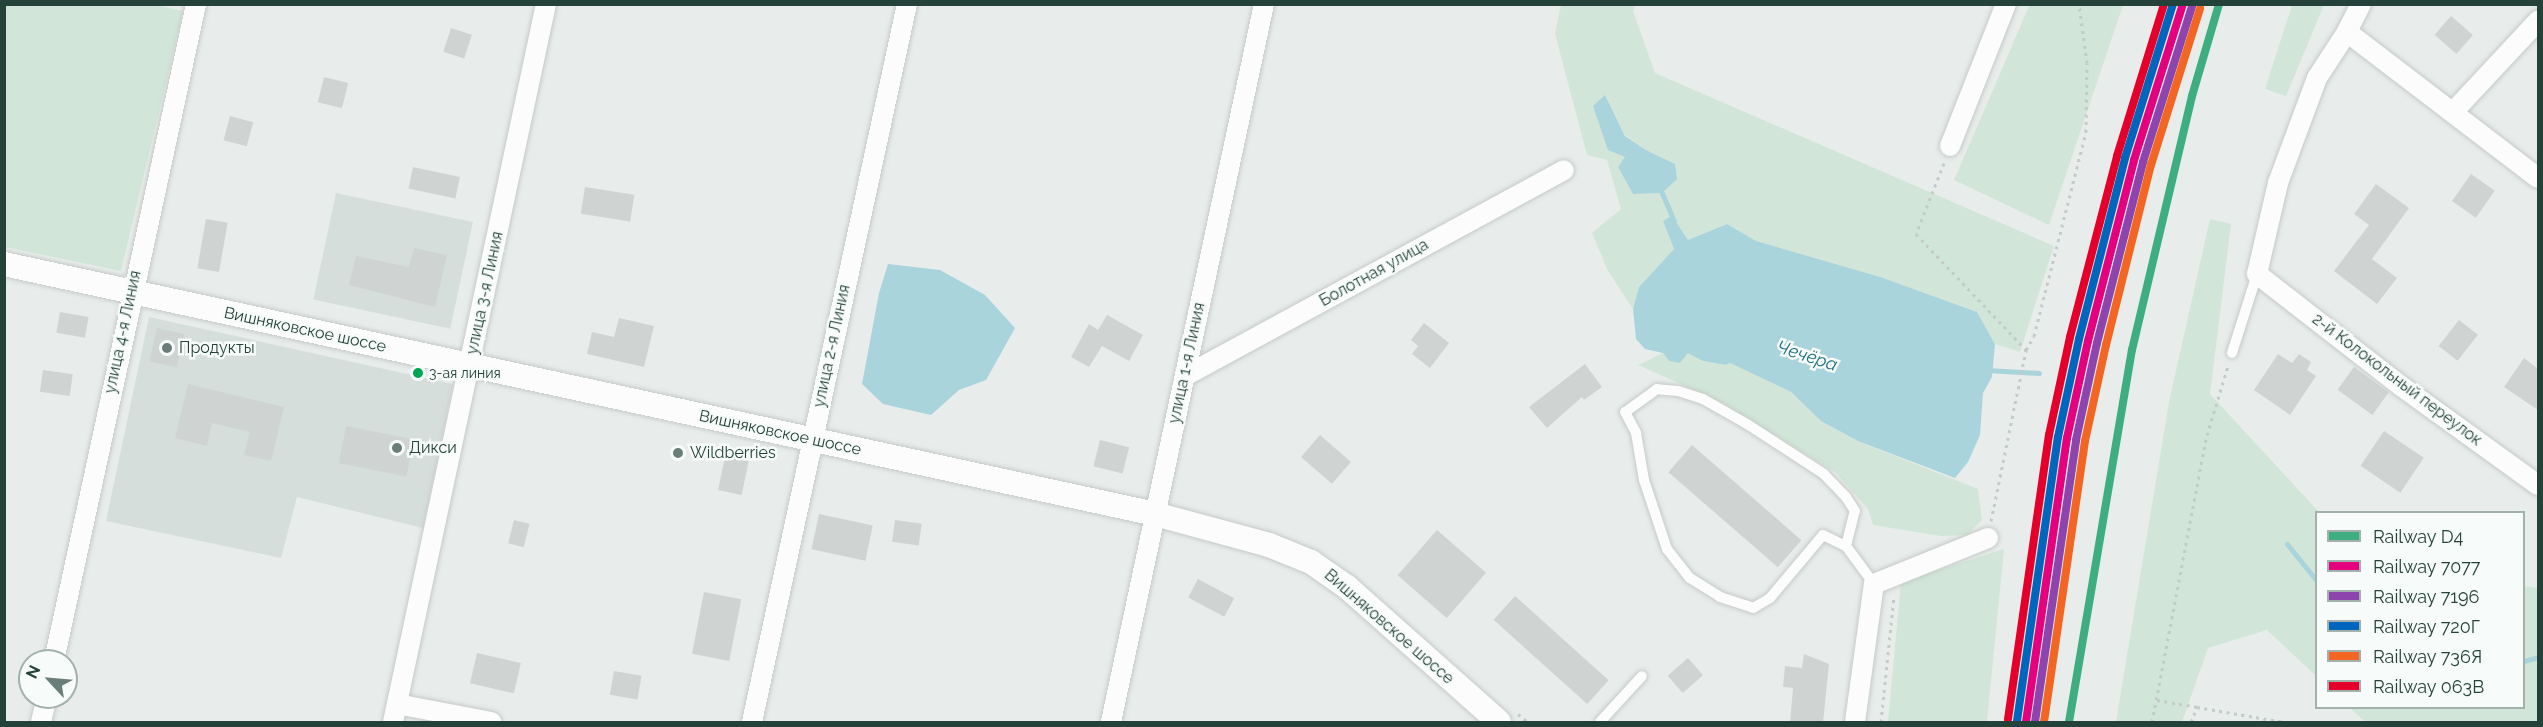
<!DOCTYPE html>
<meta charset="utf-8">
<style>
body{margin:0}
#map{position:relative;width:2543px;height:727px;overflow:hidden;background:#e8edeb;font-family:Raleway,sans-serif}
div>[style]{position:absolute}
[style*='--x']{left:calc(var(--x)*1px);top:calc(var(--y)*1px);width:calc(var(--w)*1px);rotate:calc(var(--a)*1deg)}
.built>*{inset:0;background:#d6dedb;transform-origin:0 0}
.green>*{inset:0;background:#d1e6d8}
.water>*{inset:0;background:#a9d4db}
.stream>*{height:5px;margin:-2.5px;padding:0 2.5px;transform-origin:2.5px;border-radius:2.5px;background:#a9d4db}
.building>*{inset:0;background:#cfd4d2;transform-origin:0 0}
.path>*{height:3px;margin-top:-1.5px;transform-origin:0;background:repeating-linear-gradient(90deg,#c3ccca 0 3px,transparent 0 7.5px)}
.roads{filter:drop-shadow(0 0 2px #c5cac8) drop-shadow(0 0 2px #c5cac8)}
.service>*{height:10px;margin:-5px;padding:0 5px;transform-origin:5px;border-radius:5px;background:#fcfcfc}
.minor>*{height:20px;margin:-10px;padding:0 10px;transform-origin:10px;border-radius:10px;background:#fcfcfc}
.tertiary>*{height:24px;margin:-12px;padding:0 12px;transform-origin:12px;border-radius:12px;background:#fcfcfc}
.rail-1>*{height:8px;margin:-4px;padding:0 4px;transform-origin:4px;border-radius:4px;background:#3eae81}
.rail-2>*{height:8px;margin:-4px;padding:0 4px;transform-origin:4px;border-radius:4px;background:#e5007d}
.rail-3>*{height:8px;margin:-4px;padding:0 4px;transform-origin:4px;border-radius:4px;background:#8e44ad}
.rail-4>*{height:8px;margin:-4px;padding:0 4px;transform-origin:4px;border-radius:4px;background:#0065bd}
.rail-5>*{height:8px;margin:-4px;padding:0 4px;transform-origin:4px;border-radius:4px;background:#f26522}
.rail-6>*{height:8px;margin:-4px;padding:0 4px;transform-origin:4px;border-radius:4px;background:#e4002b}
.dots>*{width:16px;height:16px;translate:-50% -50%;box-sizing:border-box;border:3px solid #f7fbf9;border-radius:50%}
span{translate:-50% -50%;white-space:nowrap;text-align:center;line-height:1.15;-webkit-text-stroke:5px #f7fbf9;paint-order:stroke}
.bus-label{font-size:14px;color:#24423a}
.left{translate:0 -50%;text-align:left}
.street-label{font-size:16px;color:#24423a}
.poi-label{font-size:16px;color:#24423a}
.water-label{font-size:18px;color:#1c6f80;font-style:italic}
.frame{position:absolute;inset:0;border:6px solid #24423a;pointer-events:none}
.legend{position:absolute;left:2315px;top:511px;width:210px;height:198px;box-sizing:border-box;background:#f7fbf9;border:2px solid #a3b1ad;margin:0;padding:8px 10px;list-style:none;font-size:18px;color:#24423a}
.legend li{display:flex;align-items:center;gap:12px;height:30px}
.legend b{width:30px;border:2px solid #a3b1ad}
.north{position:absolute;left:18px;top:649px;width:60px;height:60px;box-sizing:border-box;background:#f7fbf9;border:2px solid #a3b1ad;border-radius:50%;rotate:296deg;font-size:16px;font-weight:700;line-height:24px;text-align:center;color:#24423a}
.north::after{content:'';display:block;margin:auto;width:21px;height:27px;background:#697e78;clip-path:polygon(50% 0,100% 100%,50% 72%,0 100%)}
</style>
<div id="map">
<div class="built">
<i style="left:336px;top:193px;width:140px;height:109px;rotate:12deg"></i>
<i style="clip-path:polygon(149px 317px,453px 384px,423px 528px,297px 497px,281px 558px,106px 521px)"></i>
</div>
<div class="green">
<i style="clip-path:polygon(151px 4px,183px 11px,121px 271px,5px 247px,5px 5px)"></i>
<i style="clip-path:polygon(2030px 4px,2123px 5px,2049px 225px,1954px 180px)"></i>
<i style="clip-path:polygon(evenodd,1561px 5px,1635px 5px,1633px 11px,1655px 73px,2054px 246px,2020px 352px,1995px 344px,1977px 312px,1756px 241px,1727px 224px,1688px 240px,1663px 221px,1674px 249px,1639px 287px,1633px 309px,1608px 271px,1592px 233px,1621px 209px,1607px 160px,1587px 155px,1555px 34px,1561px 5px,1605px 95px,1625px 135px,1646px 150px,1675px 164px,1663px 193px,1633px 194px,1618px 167px,1626px 157px,1605px 95px)"></i>
<i style="clip-path:polygon(2292px 5px,2324px 5px,2286px 96px,2265px 89px)"></i>
<i style="clip-path:polygon(2210px 219px,2231px 224px,2210px 394px,2319px 512px,2316px 676px,2267px 630px,2208px 648px,2182px 722px,2116px 722px,2169px 402px)"></i>
<i style="clip-path:polygon(1688px 352px,1703px 361px,1726px 365px,1730px 363px,1791px 392px,1821px 421px,1858px 441px,1978px 489px,1982px 520px,1967px 535px,1941px 536px,1873px 525px,1868px 509px,1835px 472px,1723px 403px,1638px 365px,1663px 353px,1669px 361px,1680px 363px)"></i>
<i style="clip-path:polygon(2004px 549px,1987px 722px,1888px 722px,1901px 582px)"></i>
<i style="clip-path:polygon(2524px 586px,2538px 588px,2538px 722px,2371px 722px,2363px 720px,2350px 708px,2524px 708px)"></i>
</div>
<div class="water">
<i style="clip-path:polygon(1605px 95px,1625px 136px,1646px 150px,1675px 164px,1677px 179px,1662px 193px,1633px 194px,1618px 167px,1625px 157px,1608px 150px,1593px 106px)"></i>
<i style="clip-path:polygon(1672px 216px,1688px 240px,1727px 224px,1756px 241px,1880px 277px,1977px 312px,1995px 344px,1992px 377px,1983px 393px,1980px 435px,1968px 462px,1955px 478px,1858px 441px,1821px 421px,1791px 392px,1730px 363px,1726px 365px,1703px 361px,1688px 353px,1680px 363px,1669px 361px,1663px 353px,1645px 349px,1636px 339px,1633px 309px,1639px 287px,1674px 249px,1663px 221px)"></i>
<i style="clip-path:polygon(888px 264px,940px 270px,985px 295px,1015px 328px,986px 380px,959px 390px,931px 415px,883px 404px,862px 384px,879px 293px)"></i>
</div>
<div class="stream">
<i style="--x:1662;--y:193;--w:30;--a:67"></i>
<i style="--x:1987;--y:370;--w:52;--a:3.3"></i>
<i style="--x:2287;--y:544;--w:46;--a:51.1"></i>
<i style="--x:2524;--y:661;--w:15;--a:-16"></i>
</div>
<div class="building">
<i style="left:2451px;top:16px;width:29px;height:25px;rotate:41deg"></i>
<i style="left:451px;top:28px;width:22px;height:25px;rotate:18deg"></i>
<i style="left:324px;top:77px;width:25px;height:26px;rotate:14deg"></i>
<i style="left:230px;top:116px;width:24px;height:25px;rotate:15deg"></i>
<i style="left:413px;top:167px;width:48px;height:22px;rotate:12deg"></i>
<i style="left:2471px;top:174px;width:29px;height:33px;rotate:35deg"></i>
<i style="clip-path:polygon(2376px 184px,2409px 208px,2372px 259px,2397px 278px,2377px 304px,2334px 271px,2369px 225px,2354px 214px)"></i>
<i style="left:585px;top:187px;width:50px;height:27px;rotate:9deg"></i>
<i style="left:206px;top:219px;width:22px;height:50px;rotate:10deg"></i>
<i style="clip-path:polygon(414px 248px,447px 255px,435px 307px,349px 285px,356px 256px,409px 267px)"></i>
<i style="left:60px;top:312px;width:29px;height:21px;rotate:10deg"></i>
<i style="clip-path:polygon(1107px 315px,1143px 335px,1129px 361px,1102px 346px,1089px 367px,1071px 357px,1089px 324px,1098px 330px)"></i>
<i style="clip-path:polygon(619px 318px,654px 326px,644px 367px,587px 354px,592px 332px,614px 337px)"></i>
<i style="left:2459px;top:320px;width:24px;height:33px;rotate:38deg"></i>
<i style="clip-path:polygon(1424px 323px,1449px 343px,1430px 368px,1412px 354px,1418px 346px,1411px 340px)"></i>
<i style="left:157px;top:328px;width:28px;height:34px;rotate:13deg"></i>
<i style="clip-path:polygon(2278px 354px,2292px 363px,2299px 354px,2311px 362px,2307px 370px,2316px 376px,2290px 415px,2254px 390px)"></i>
<i style="clip-path:polygon(2524px 358px,2538px 369px,2538px 410px,2504px 387px)"></i>
<i style="clip-path:polygon(1585px 364px,1602px 387px,1584px 400px,1582px 397px,1547px 428px,1529px 407px)"></i>
<i style="left:2354px;top:367px;width:43px;height:28px;rotate:36deg"></i>
<i style="left:43px;top:370px;width:30px;height:22px;rotate:8deg"></i>
<i style="clip-path:polygon(188px 384px,284px 407px,271px 461px,244px 455px,250px 432px,212px 423px,207px 446px,175px 438px)"></i>
<i style="left:346px;top:426px;width:69px;height:38px;rotate:11deg"></i>
<i style="left:2384px;top:431px;width:48px;height:42px;rotate:34deg"></i>
<i style="left:1320px;top:435px;width:41px;height:29px;rotate:41deg"></i>
<i style="left:1100px;top:440px;width:30px;height:27px;rotate:14deg"></i>
<i style="left:1692px;top:445px;width:145px;height:36px;rotate:41deg"></i>
<i style="left:727px;top:448px;width:24px;height:43px;rotate:12deg"></i>
<i style="left:819px;top:514px;width:55px;height:36px;rotate:12deg"></i>
<i style="left:514px;top:520px;width:16px;height:24px;rotate:14deg"></i>
<i style="left:895px;top:520px;width:27px;height:22px;rotate:8deg"></i>
<i style="left:1437px;top:530px;width:65px;height:60px;rotate:41deg"></i>
<i style="left:1198px;top:579px;width:41px;height:21px;rotate:28deg"></i>
<i style="left:704px;top:592px;width:38px;height:63px;rotate:11deg"></i>
<i style="left:1515px;top:596px;width:126px;height:32px;rotate:42deg"></i>
<i style="left:477px;top:653px;width:45px;height:31px;rotate:13deg"></i>
<i style="clip-path:polygon(1804px 654px,1829px 664px,1823px 723px,1790px 723px,1793px 688px,1783px 687px,1785px 666px,1802px 668px)"></i>
<i style="left:1688px;top:658px;width:23px;height:27px;rotate:49deg"></i>
<i style="left:614px;top:671px;width:28px;height:24px;rotate:10deg"></i>
</div>
<div class="path">
<i style="--x:1944;--y:163;--w:76;--a:111.5"></i>
<i style="--x:1916;--y:234;--w:160;--a:46.5"></i>
<i style="--x:1991;--y:521;--w:175;--a:-78.4"></i>
<i style="--x:2026;--y:350;--w:16;--a:-60"></i>
<i style="--x:2034;--y:336;--w:211;--a:-75.7"></i>
<i style="--x:2086;--y:132;--w:69;--a:-89.2"></i>
<i style="--x:2087;--y:63;--w:60;--a:-97.7"></i>
<i style="--x:2157;--y:700;--w:41;--a:9.9"></i>
<i style="--x:1518;--y:714;--w:13;--a:39"></i>
<i style="--x:1881;--y:722;--w:127;--a:-84.1"></i>
<i style="--x:2152;--y:722;--w:292;--a:-79.2"></i>
<i style="--x:2207;--y:435;--w:72;--a:-73.1"></i>
<i style="--x:2191;--y:722;--w:16;--a:-68"></i>
<i style="--x:2197;--y:707;--w:88;--a:9.8"></i>
</div>
<div class="roads">
<div class="service">
<i style="--x:2232;--y:353;--w:83;--a:-72.4"></i>
<i style="--x:1846;--y:546;--w:36;--a:-76"></i>
<i style="--x:1855;--y:511;--w:17;--a:-123"></i>
<i style="--x:1846;--y:497;--w:32;--a:-134"></i>
<i style="--x:1824;--y:474;--w:92;--a:-147"></i>
<i style="--x:1747;--y:424;--w:51;--a:-150.4"></i>
<i style="--x:1703;--y:399;--w:26;--a:-162"></i>
<i style="--x:1678;--y:391;--w:21;--a:-175"></i>
<i style="--x:1657;--y:389;--w:39;--a:144"></i>
<i style="--x:1625;--y:412;--w:24;--a:62"></i>
<i style="--x:1636;--y:433;--w:48;--a:80.3"></i>
<i style="--x:1644;--y:480;--w:73;--a:71.6"></i>
<i style="--x:1667;--y:549;--w:37;--a:52"></i>
<i style="--x:1690;--y:578;--w:36;--a:32"></i>
<i style="--x:1720;--y:597;--w:35;--a:18"></i>
<i style="--x:1753;--y:608;--w:20;--a:-30"></i>
<i style="--x:1770;--y:598;--w:82;--a:-49.9"></i>
<i style="--x:1823;--y:535;--w:25;--a:26"></i>
<i style="--x:1846;--y:546;--w:47;--a:53.6"></i>
<i style="--x:1600;--y:722;--w:62;--a:-47.6"></i>
</div>
<div class="minor">
<i style="--x:2361;--y:4;--w:31;--a:117"></i>
<i style="--x:2347;--y:32;--w:55;--a:123.1"></i>
<i style="--x:2317;--y:78;--w:112;--a:110.4"></i>
<i style="--x:2278;--y:183;--w:93;--a:103"></i>
<i style="--x:2257;--y:274;--w:182;--a:37.9"></i>
<i style="--x:2401;--y:386;--w:169;--a:35.9"></i>
<i style="--x:2347;--y:32;--w:240;--a:37.4"></i>
<i style="--x:2453;--y:112;--w:125;--a:-47"></i>
<i style="--x:1950;--y:146;--w:153;--a:-68.5"></i>
<i style="--x:1185;--y:376;--w:431;--a:-28.5"></i>
<i style="--x:54;--y:661;--w:672;--a:-77.8"></i>
<i style="--x:397;--y:704;--w:96;--a:10.8"></i>
<i style="--x:41;--y:722;--w:26;--a:-77"></i>
<i style="--x:393;--y:722;--w:734;--a:-77.97"></i>
<i style="--x:752;--y:722;--w:735;--a:-77.82"></i>
<i style="--x:1111;--y:722;--w:734;--a:-77.97"></i>
<i style="--x:1855;--y:722;--w:139;--a:-82.2"></i>
<i style="--x:1874;--y:584;--w:123;--a:-22"></i>
</div>
<div class="tertiary">
<i style="--x:4;--y:264;--w:1178;--a:12.25"></i>
<i style="--x:1155;--y:514;--w:118;--a:15.2"></i>
<i style="--x:1269;--y:545;--w:45;--a:22"></i>
<i style="--x:1311;--y:562;--w:44;--a:34.8"></i>
<i style="--x:1347;--y:587;--w:203;--a:41.6"></i>
</div>
</div>
<div class="rail-1">
<i style="--x:2069;--y:722;--w:377;--a:-80.4"></i>
<i style="--x:2132;--y:350;--w:261;--a:-76.7"></i>
<i style="--x:2192;--y:96;--w:96;--a:-73.6"></i>
</div>
<div class="rail-2">
<i style="--x:2026;--y:722;--w:287;--a:-81.8"></i>
<i style="--x:2067;--y:438;--w:99;--a:-77.8"></i>
<i style="--x:2088;--y:341;--w:187;--a:-75.7"></i>
<i style="--x:2134;--y:160;--w:164;--a:-72.6"></i>
</div>
<div class="rail-3">
<i style="--x:2035;--y:722;--w:285;--a:-81.7"></i>
<i style="--x:2076;--y:440;--w:99;--a:-77.8"></i>
<i style="--x:2097;--y:343;--w:187;--a:-75.7"></i>
<i style="--x:2143;--y:162;--w:163;--a:-72.5"></i>
</div>
<div class="rail-4">
<i style="--x:2017;--y:721;--w:287;--a:-81.8"></i>
<i style="--x:2058;--y:437;--w:100;--a:-77.9"></i>
<i style="--x:2079;--y:339;--w:187;--a:-75.7"></i>
<i style="--x:2125;--y:158;--w:161;--a:-72.7"></i>
</div>
<div class="rail-5">
<i style="--x:2044;--y:722;--w:284;--a:-81.7"></i>
<i style="--x:2085;--y:441;--w:98;--a:-77.7"></i>
<i style="--x:2106;--y:345;--w:186;--a:-76"></i>
<i style="--x:2151;--y:165;--w:164;--a:-72.6"></i>
</div>
<div class="rail-6">
<i style="--x:2008;--y:719;--w:287;--a:-81.8"></i>
<i style="--x:2049;--y:435;--w:100;--a:-77.9"></i>
<i style="--x:2070;--y:337;--w:187;--a:-75.4"></i>
<i style="--x:2117;--y:156;--w:159;--a:-72.8"></i>
</div>
<div class="dots">
<i style="left:167px;top:348px;background:#697e78"></i>
<i style="left:418px;top:373px;background:#00a651"></i>
<i style="left:397px;top:448px;background:#697e78"></i>
<i style="left:678px;top:453px;background:#697e78"></i>
</div>
<div class="bus-label">
<span class="left" style="left:429px;top:373px">3-ая линия</span>
</div>
<div class="street-label">
<span style="left:1374px;top:273px;rotate:-29deg">Болотная улица</span>
<span style="left:485px;top:293px;rotate:-78deg">улица 3-я Линия</span>
<span style="left:305px;top:330px;rotate:12deg">Вишняковское шоссе</span>
<span style="left:123px;top:332px;rotate:-78deg">улица 4-я Линия</span>
<span style="left:832px;top:346px;rotate:-78deg">улица 2-я Линия</span>
<span style="left:1187px;top:363px;rotate:-78deg">улица 1-я Линия</span>
<span style="left:2397px;top:380px;rotate:37deg">2-й Колокольный переулок</span>
<span style="left:780px;top:433px;rotate:12deg">Вишняковское шоссе</span>
<span style="left:1389px;top:627px;rotate:41deg">Вишняковское шоссе</span>
</div>
<div class="poi-label">
<span class="left" style="left:179px;top:348px">Продукты</span>
<span class="left" style="left:409px;top:448px">Дикси</span>
<span class="left" style="left:690px;top:453px">Wildberries</span>
</div>
<div class="water-label">
<span style="left:1807px;top:356px;rotate:18deg">Чечёра</span>
</div>
<div class="frame"></div>
<ul class="legend">
<li><b style="height:8px;background:#3eae81"></b>Railway D4</li>
<li><b style="height:8px;background:#e5007d"></b>Railway 7077</li>
<li><b style="height:8px;background:#8e44ad"></b>Railway 7196</li>
<li><b style="height:8px;background:#0065bd"></b>Railway 720Г</li>
<li><b style="height:8px;background:#f26522"></b>Railway 736Я</li>
<li><b style="height:8px;background:#e4002b"></b>Railway 063В</li>
</ul>
<div class="north">N</div>
</div>
